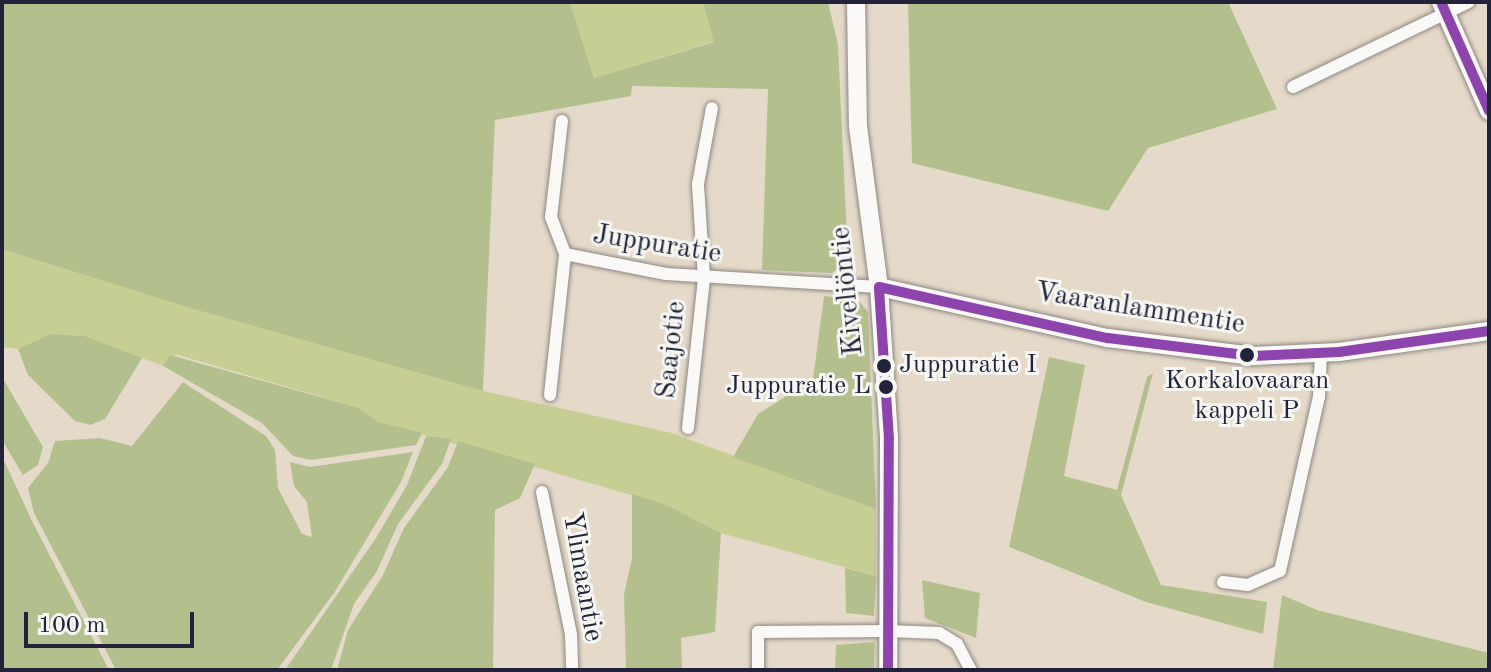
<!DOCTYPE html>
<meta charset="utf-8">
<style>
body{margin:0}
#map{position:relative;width:1491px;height:672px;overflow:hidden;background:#e5dac9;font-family:"Old Standard TT",serif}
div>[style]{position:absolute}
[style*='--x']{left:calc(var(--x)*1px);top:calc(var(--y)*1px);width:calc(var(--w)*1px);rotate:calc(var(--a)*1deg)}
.green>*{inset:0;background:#c6ce94}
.forest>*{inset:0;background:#b3c08e}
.roads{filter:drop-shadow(0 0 2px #8d8883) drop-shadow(0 0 2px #8d8883)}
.street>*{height:12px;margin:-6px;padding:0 6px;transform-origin:6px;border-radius:6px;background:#fbf9f7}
.secondary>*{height:18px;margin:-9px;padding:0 9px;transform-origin:9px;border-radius:9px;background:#fbf9f7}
.bus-1>*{height:10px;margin:-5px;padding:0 5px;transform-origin:5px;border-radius:5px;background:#8e44ad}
.dots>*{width:22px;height:22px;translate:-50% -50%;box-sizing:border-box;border:4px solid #f6f6f2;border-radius:50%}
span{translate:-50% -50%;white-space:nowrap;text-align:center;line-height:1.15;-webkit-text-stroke:6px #f6f6f2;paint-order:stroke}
.bus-label{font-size:26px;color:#22223b}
.left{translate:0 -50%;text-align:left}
.right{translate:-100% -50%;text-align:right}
.street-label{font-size:28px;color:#22223b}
.frame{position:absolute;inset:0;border:4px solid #22223b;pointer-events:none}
.scale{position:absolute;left:24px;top:612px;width:170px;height:36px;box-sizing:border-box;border:4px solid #22223b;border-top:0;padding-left:10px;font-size:24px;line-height:28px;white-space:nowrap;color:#22223b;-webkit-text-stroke:6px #f6f6f2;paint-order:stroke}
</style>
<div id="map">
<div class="green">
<i style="clip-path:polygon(570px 2px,703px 2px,715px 41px,594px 78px)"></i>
<i style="clip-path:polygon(2px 249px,483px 391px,672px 433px,876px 509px,876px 576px,721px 533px,669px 506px,379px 422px,359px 408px,178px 355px,170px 356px,163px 366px,85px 336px,50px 334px,18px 349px,2px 347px)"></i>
</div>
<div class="forest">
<i style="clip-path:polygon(2px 2px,570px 2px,594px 78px,714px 42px,703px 2px,828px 2px,838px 45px,848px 259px,832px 273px,762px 270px,768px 89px,632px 86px,631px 96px,495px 120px,483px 391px,194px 309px,2px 249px)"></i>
<i style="clip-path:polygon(908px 2px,1228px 2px,1277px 109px,1148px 148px,1108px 211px,912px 163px)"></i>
<i style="clip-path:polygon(824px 296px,858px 300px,868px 312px,876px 509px,733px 457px,758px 414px,813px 379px)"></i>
<i style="clip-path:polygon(50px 334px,85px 336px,142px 358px,105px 419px,90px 425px,75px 421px,28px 375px,18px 349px)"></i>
<i style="clip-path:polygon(170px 355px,359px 408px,379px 422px,422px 433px,416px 445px,311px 460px,293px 456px,262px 423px,163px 366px)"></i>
<i style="clip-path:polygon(1049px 357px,1085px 365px,1064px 476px,1117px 490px,1147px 377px,1153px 373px,1121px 495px,1161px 585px,1267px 602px,1263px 634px,1146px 602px,1009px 547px)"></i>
<i style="clip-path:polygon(2px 377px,43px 447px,38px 465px,23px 475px,2px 440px)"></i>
<i style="clip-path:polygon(183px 382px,266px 436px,275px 450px,278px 488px,302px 534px,312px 537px,307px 502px,294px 486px,290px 462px,310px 467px,413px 452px,401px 482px,334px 593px,277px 670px,116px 670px,34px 513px,28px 488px,48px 463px,55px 441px,100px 438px,132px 446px)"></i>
<i style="clip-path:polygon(426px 436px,451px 439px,442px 464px,398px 524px,377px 571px,354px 604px,331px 670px,285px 670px,376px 538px,407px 485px)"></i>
<i style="clip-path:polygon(458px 441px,535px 464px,520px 498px,495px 510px,493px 670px,337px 670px,348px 630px,383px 575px,404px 528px,448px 467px)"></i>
<i style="clip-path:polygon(2px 456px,32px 521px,109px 670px,2px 670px)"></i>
<i style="clip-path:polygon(632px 494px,669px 506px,721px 533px,715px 632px,681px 638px,682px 670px,626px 670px,624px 594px,632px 559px)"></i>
<i style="clip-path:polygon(845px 568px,876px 576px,874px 616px,846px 613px)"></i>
<i style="clip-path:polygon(922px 580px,980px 593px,976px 638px,925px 618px)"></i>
<i style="clip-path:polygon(1282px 595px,1317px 610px,1489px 653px,1489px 670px,1273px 670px)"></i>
<i style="clip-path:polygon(875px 642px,874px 670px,835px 670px,836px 645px)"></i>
</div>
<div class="roads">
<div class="street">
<i style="--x:1293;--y:87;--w:195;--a:-25.8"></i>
<i style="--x:562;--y:121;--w:97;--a:96.5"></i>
<i style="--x:551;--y:217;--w:40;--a:69"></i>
<i style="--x:565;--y:254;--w:103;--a:11.2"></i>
<i style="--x:666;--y:274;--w:213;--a:3.5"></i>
<i style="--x:550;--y:395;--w:142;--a:-83.9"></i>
<i style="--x:688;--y:428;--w:151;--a:-83.9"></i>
<i style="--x:704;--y:278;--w:94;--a:-93.7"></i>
<i style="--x:698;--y:184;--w:77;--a:-79.6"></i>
<i style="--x:542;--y:492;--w:146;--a:78.5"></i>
<i style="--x:571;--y:635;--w:35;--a:88"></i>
<i style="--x:1223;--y:582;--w:25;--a:7"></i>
<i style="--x:1248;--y:585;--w:35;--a:-24"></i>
<i style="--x:1280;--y:571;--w:178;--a:-77.4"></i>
<i style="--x:1319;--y:397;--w:44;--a:-87.4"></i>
<i style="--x:758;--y:670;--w:38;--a:-90"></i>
<i style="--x:758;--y:632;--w:131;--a:-0.4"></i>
<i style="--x:889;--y:631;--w:50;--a:2.3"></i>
<i style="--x:939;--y:633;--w:21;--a:31"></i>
<i style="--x:957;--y:644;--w:30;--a:62"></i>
</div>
<div class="secondary">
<i style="--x:856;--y:2;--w:124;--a:89.1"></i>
<i style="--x:858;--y:126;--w:162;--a:82.6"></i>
<i style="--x:879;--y:287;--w:152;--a:86.2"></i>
<i style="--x:889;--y:439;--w:231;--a:90.2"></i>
<i style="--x:1441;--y:2;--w:119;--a:66.2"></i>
<i style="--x:879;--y:287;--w:235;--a:12.6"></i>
<i style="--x:1108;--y:338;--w:146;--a:7.1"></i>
<i style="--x:1253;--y:356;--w:86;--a:-2.7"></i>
<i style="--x:1339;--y:352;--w:151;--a:-8"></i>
</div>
</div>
<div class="bus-1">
<i style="--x:1441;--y:2;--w:119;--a:66.2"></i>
<i style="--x:888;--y:670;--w:231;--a:-89.8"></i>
<i style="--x:889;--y:439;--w:152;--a:-93.8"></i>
<i style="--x:879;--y:287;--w:235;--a:12.6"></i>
<i style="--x:1108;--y:338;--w:146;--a:7.1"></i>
<i style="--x:1253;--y:356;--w:86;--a:-2.7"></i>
<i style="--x:1339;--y:352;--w:151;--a:-8"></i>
</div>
<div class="dots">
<i style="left:1247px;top:355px;background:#22223b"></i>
<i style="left:884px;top:366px;background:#22223b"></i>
<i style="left:886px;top:387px;background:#22223b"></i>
</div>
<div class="bus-label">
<span class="left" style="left:899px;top:366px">Juppuratie I</span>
<span style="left:1247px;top:397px">Korkalovaaran<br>kappeli P</span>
<span class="right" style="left:871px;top:387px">Juppuratie L</span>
</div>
<div class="street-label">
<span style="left:657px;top:245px;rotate:9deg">Juppuratie</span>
<span style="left:848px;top:291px;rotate:-96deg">Kiveliöntie</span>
<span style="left:1140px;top:309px;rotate:9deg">Vaaranlammentie</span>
<span style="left:672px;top:350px;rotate:-84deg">Saajotie</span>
<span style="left:582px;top:577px;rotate:80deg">Ylimaantie</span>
</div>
<div class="frame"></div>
<div class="scale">100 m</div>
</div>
